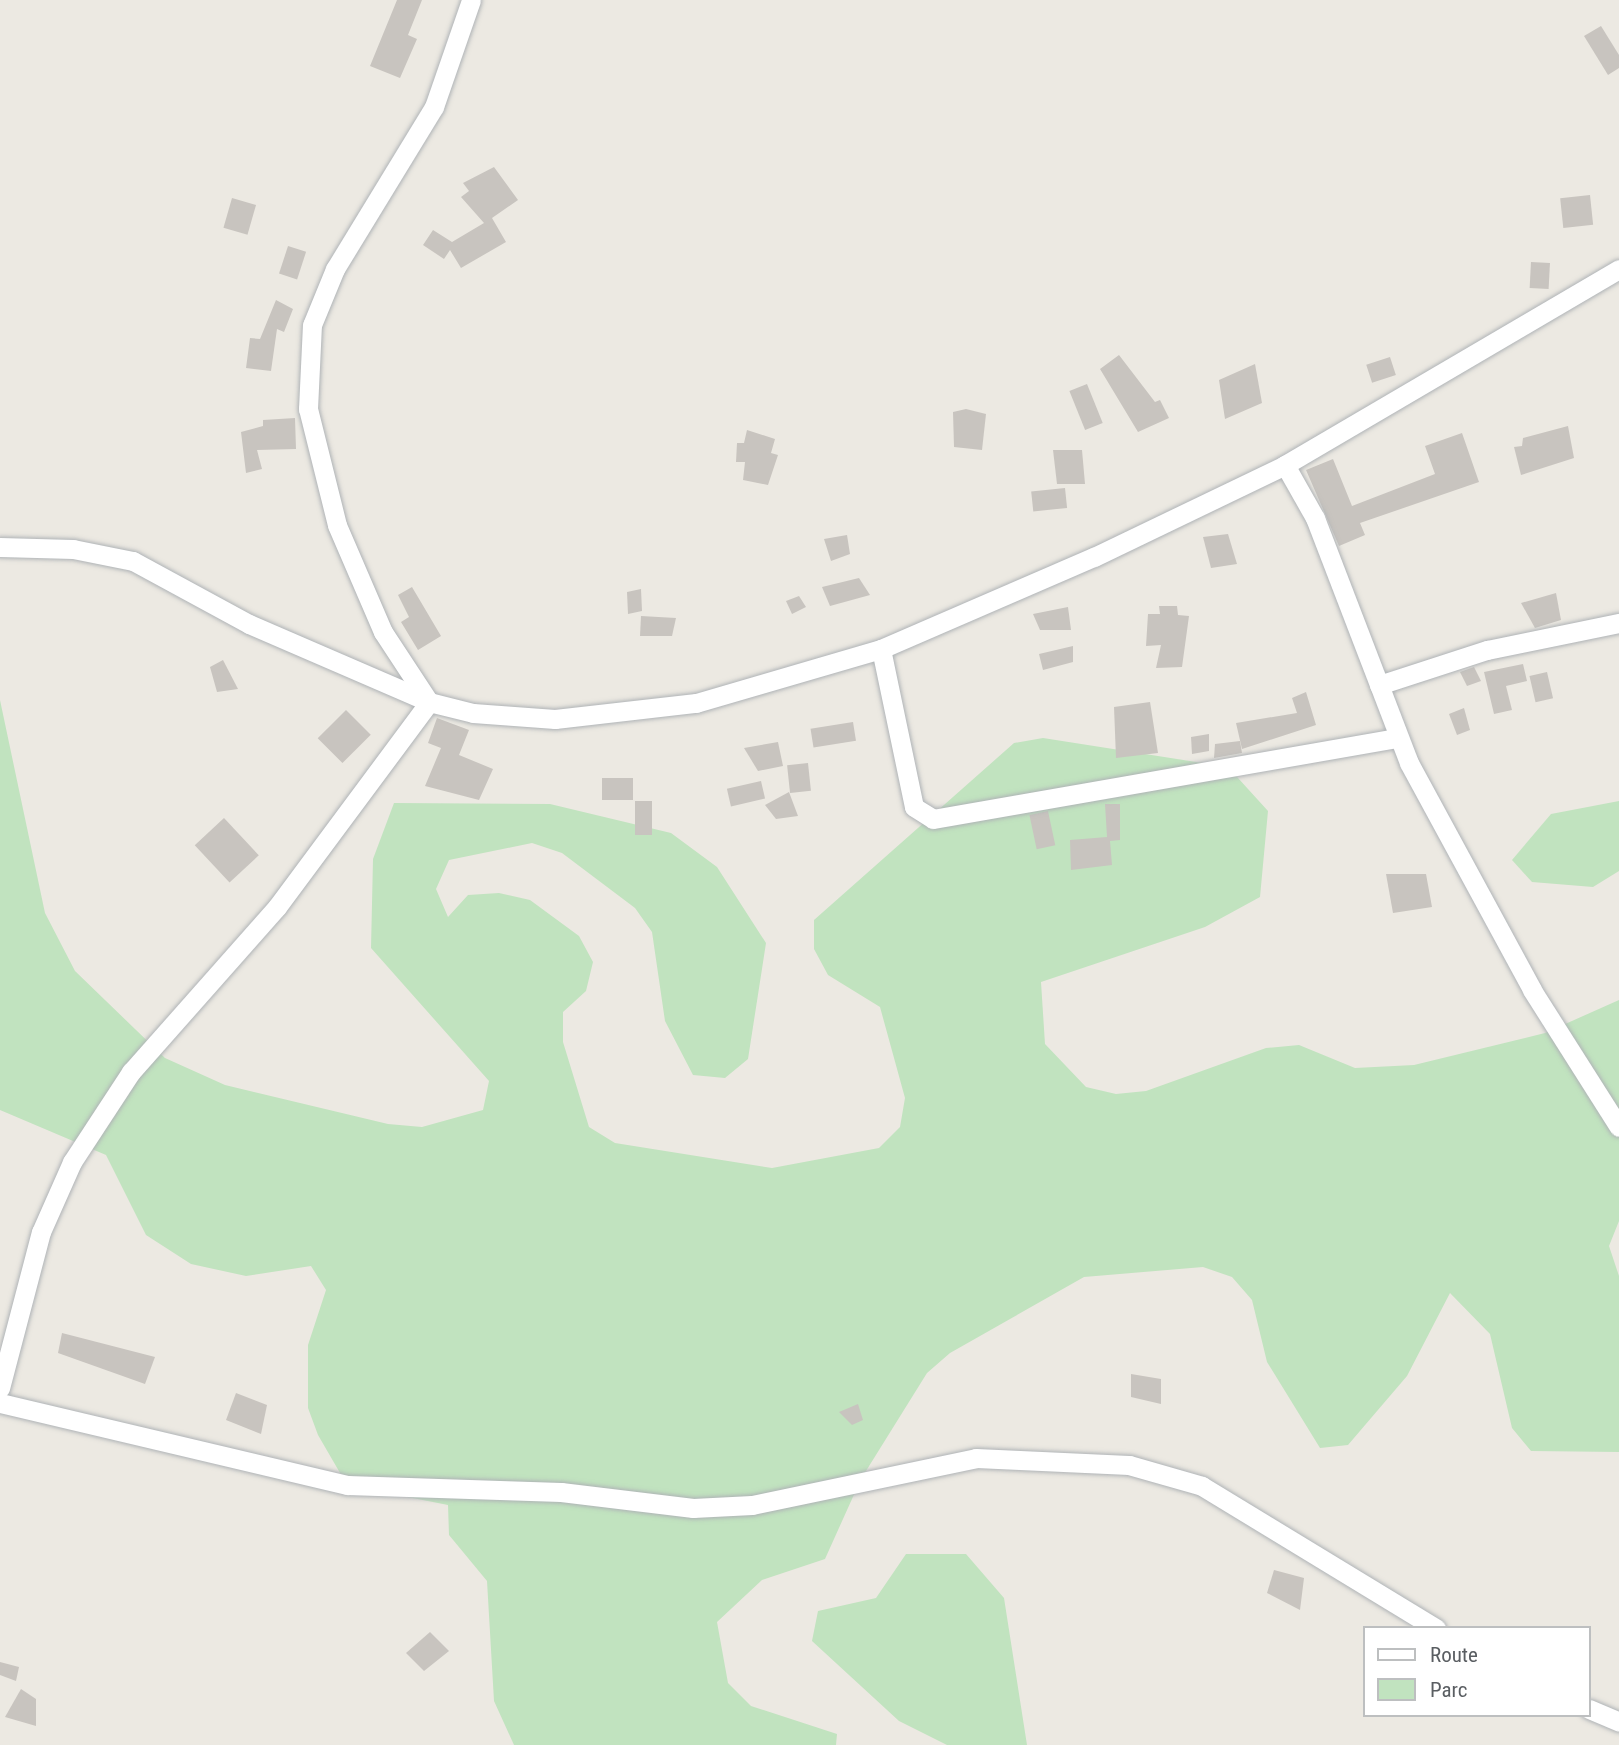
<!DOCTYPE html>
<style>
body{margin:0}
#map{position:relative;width:1619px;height:1745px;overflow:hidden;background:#ece9e2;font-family:"Roboto Condensed",sans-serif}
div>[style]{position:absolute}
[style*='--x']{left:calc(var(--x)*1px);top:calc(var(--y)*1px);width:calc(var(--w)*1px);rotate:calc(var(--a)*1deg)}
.green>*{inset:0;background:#c1e3bf}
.building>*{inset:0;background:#c8c4bf;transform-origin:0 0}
.roads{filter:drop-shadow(0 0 2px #afb3b6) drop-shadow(0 0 2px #afb3b6)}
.minor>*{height:19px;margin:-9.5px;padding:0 9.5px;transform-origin:9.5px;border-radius:9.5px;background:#fff}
span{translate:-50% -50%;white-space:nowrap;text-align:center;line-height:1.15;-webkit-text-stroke:5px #fff;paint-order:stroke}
.legend{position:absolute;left:1363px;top:1626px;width:228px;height:91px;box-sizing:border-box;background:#fff;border:2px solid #bdbfc0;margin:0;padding:9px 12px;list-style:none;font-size:21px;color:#5a5e62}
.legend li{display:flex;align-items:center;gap:14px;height:35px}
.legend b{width:35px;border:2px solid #bdbfc0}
</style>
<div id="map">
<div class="green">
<i style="clip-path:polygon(0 700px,45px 913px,75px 971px,165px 1058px,225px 1085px,388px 1124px,422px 1127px,483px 1110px,489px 1081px,371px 948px,373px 859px,394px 803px,550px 804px,671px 833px,717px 867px,766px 943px,748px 1059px,725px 1078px,693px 1075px,665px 1021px,652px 932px,635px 908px,562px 853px,532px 843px,449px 860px,436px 889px,448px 917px,468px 895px,499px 893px,530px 900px,579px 936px,593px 962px,586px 991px,563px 1012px,563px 1042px,589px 1127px,615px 1143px,772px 1168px,879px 1148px,900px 1127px,905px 1098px,880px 1007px,828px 975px,814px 949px,814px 920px,1014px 743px,1043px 738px,1228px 767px,1268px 811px,1260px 897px,1205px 927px,1041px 982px,1045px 1044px,1086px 1087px,1116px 1094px,1146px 1091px,1266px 1048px,1299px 1045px,1355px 1068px,1414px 1065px,1545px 1033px,1619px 1000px,1619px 1221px,1609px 1246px,1619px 1276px,1619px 1452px,1531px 1451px,1512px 1428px,1490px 1334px,1450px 1293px,1407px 1376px,1348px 1445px,1320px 1448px,1267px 1362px,1252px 1300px,1232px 1277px,1203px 1267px,1084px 1277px,950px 1353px,927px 1373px,861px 1479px,825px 1559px,762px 1580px,717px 1622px,728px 1683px,751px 1706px,837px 1734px,836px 1745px,514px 1745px,494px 1701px,487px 1581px,449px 1535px,448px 1505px,347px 1485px,318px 1435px,308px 1408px,308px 1345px,326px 1290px,311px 1266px,246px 1276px,191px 1264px,146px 1235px,106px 1155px,0 1110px)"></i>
<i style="clip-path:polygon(1619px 801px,1619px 871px,1593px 887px,1532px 882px,1512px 860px,1551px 814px)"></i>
<i style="clip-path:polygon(906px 1554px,966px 1554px,1004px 1598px,1027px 1745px,947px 1745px,899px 1721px,812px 1641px,818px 1611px,876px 1598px)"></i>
</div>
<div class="building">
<i style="clip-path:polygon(397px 0,422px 0,408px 35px,417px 39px,400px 78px,370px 66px)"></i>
<i style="clip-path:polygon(1601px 26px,1619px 55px,1619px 68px,1608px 75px,1584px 36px)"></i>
<i style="clip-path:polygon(494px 167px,518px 200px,492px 218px,506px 242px,461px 268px,450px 250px,444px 259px,423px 245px,433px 230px,452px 242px,484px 223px,461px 197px,469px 191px,463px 183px)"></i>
<i style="left:1590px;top:195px;width:30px;height:30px;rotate:84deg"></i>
<i style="left:232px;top:198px;width:25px;height:31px;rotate:16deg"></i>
<i style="left:288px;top:246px;width:19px;height:29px;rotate:18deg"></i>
<i style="left:1531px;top:262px;width:19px;height:26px;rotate:3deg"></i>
<i style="clip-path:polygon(276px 300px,293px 309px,284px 332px,277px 329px,271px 371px,246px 368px,250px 338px,260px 339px)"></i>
<i style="clip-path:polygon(1119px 355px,1155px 402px,1160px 400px,1169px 418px,1138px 432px,1100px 369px)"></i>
<i style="left:1390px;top:357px;width:19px;height:25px;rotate:72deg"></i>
<i style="clip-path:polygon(1255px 364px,1262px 403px,1225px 419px,1219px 380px)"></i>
<i style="left:1087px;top:384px;width:42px;height:19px;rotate:68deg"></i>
<i style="clip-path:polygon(966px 409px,986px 414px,982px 450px,954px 447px,953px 412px)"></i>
<i style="clip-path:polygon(295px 418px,296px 449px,257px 450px,262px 469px,246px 473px,241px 432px,263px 426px,263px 420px)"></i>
<i style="clip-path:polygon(1568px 426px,1574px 458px,1521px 475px,1514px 447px,1522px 446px,1523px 438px)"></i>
<i style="clip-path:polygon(747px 430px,775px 439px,771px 453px,778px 455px,768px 485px,743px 480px,745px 462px,736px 462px,737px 443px,744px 443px)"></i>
<i style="clip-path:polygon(1462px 433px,1479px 482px,1360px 523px,1365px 535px,1339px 546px,1306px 470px,1333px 459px,1352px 506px,1435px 474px,1425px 446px)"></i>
<i style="clip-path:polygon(1053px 450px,1082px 450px,1085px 484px,1057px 484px)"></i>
<i style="left:1065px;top:488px;width:20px;height:34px;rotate:84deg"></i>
<i style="clip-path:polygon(1228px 534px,1237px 564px,1211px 568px,1203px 537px)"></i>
<i style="clip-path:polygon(847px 535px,850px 554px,831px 561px,824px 539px)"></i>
<i style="clip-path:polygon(859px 578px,870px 595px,830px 606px,822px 587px)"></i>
<i style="clip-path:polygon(412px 587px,441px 636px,418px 650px,401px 622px,409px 617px,398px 595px)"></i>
<i style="clip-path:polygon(641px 589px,642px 611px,628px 614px,627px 592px)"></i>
<i style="clip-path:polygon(1556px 593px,1561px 620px,1535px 628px,1521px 603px)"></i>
<i style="clip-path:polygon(799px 596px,806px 607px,792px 614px,786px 601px)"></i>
<i style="clip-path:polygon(1159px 606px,1177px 606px,1178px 615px,1189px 616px,1182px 667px,1156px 668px,1161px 645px,1146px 646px,1148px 614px,1160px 614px)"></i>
<i style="clip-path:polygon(1068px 607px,1071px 630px,1040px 630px,1033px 614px)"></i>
<i style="clip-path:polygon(641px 616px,676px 618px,672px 636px,640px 636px)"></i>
<i style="clip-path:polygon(1073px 646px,1073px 662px,1043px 670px,1039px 654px)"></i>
<i style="clip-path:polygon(223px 660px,238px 689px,217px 692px,210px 667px)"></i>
<i style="clip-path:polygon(1523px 664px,1527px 681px,1506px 686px,1512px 710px,1494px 714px,1484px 672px)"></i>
<i style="clip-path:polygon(1474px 667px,1481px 681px,1467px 686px,1460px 672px)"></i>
<i style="left:1547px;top:672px;width:27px;height:18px;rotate:77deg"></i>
<i style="clip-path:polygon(1306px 692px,1316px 725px,1242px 749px,1236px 723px,1297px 713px,1292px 698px)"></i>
<i style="clip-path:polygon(1150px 702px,1158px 753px,1116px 758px,1114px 707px)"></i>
<i style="clip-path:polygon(1464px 708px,1470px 730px,1457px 735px,1449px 714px)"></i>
<i style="left:346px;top:710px;width:35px;height:40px;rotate:45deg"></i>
<i style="clip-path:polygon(437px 718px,469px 730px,459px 755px,493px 769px,479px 800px,425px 786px,441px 748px,428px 743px)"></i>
<i style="left:853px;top:722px;width:19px;height:43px;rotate:81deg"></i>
<i style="clip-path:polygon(1209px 734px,1209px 751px,1192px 754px,1191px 737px)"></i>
<i style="clip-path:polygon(1240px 741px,1242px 753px,1214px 758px,1215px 744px)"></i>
<i style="clip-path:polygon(778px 742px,783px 766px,758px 771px,744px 748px)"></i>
<i style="left:808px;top:763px;width:28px;height:21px;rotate:84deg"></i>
<i style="left:633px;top:778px;width:22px;height:31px;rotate:90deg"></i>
<i style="left:761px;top:781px;width:18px;height:35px;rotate:77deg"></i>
<i style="clip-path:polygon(789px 792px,798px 816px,776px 819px,765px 805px)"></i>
<i style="left:635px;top:801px;width:17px;height:34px"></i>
<i style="clip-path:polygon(1105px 804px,1120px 804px,1120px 840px,1110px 841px,1112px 865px,1071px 870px,1070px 840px,1107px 837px)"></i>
<i style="left:1048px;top:811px;width:35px;height:19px;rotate:78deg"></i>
<i style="left:224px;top:818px;width:51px;height:40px;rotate:47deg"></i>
<i style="clip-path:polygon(1386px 874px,1426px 874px,1432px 907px,1393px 913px)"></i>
<i style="clip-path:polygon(62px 1333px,155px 1357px,145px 1384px,58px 1353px)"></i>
<i style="clip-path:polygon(1131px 1374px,1161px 1379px,1161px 1404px,1131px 1397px)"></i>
<i style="clip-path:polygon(236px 1393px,267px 1405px,261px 1434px,226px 1420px)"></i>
<i style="clip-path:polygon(858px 1404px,863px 1420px,852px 1425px,839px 1412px)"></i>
<i style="clip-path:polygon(1274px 1570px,1304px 1578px,1300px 1610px,1267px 1593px)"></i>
<i style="clip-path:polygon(430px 1632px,449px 1651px,424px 1671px,406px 1653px)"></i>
<i style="clip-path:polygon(0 1662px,19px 1667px,16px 1681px,0 1675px)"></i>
<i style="clip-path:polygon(21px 1689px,36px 1699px,36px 1726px,5px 1717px)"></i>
</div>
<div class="roads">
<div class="minor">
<i style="--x:1285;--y:465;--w:61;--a:60.5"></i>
<i style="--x:1315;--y:518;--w:262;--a:69"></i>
<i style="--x:1409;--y:763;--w:258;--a:61.5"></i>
<i style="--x:1532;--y:990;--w:162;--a:57.6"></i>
<i style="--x:0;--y:547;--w:73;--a:1.6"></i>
<i style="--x:73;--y:549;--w:61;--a:11.3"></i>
<i style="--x:133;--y:561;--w:132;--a:28.5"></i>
<i style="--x:249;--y:624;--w:196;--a:23.4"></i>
<i style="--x:429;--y:702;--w:45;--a:14"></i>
<i style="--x:473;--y:713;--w:82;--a:4.2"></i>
<i style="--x:555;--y:719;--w:142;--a:-6.5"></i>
<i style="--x:696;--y:703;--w:193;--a:-16.3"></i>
<i style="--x:881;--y:649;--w:232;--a:-23.4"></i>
<i style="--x:1094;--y:557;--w:212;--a:-25.7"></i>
<i style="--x:1285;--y:465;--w:387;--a:-30.4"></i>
<i style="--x:881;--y:649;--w:161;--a:78.2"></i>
<i style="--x:914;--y:807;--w:22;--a:32"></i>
<i style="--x:933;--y:819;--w:472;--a:-9.9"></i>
<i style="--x:1379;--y:685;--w:114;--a:-18"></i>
<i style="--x:1487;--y:650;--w:135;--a:-11.6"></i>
<i style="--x:0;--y:1388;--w:161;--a:-75.3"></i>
<i style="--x:41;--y:1232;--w:77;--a:-66.1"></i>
<i style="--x:72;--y:1162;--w:108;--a:-56.8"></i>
<i style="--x:131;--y:1072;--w:220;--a:-48.5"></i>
<i style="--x:277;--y:907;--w:255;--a:-53.4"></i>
<i style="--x:429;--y:702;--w:84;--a:-123.3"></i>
<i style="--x:383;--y:632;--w:116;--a:-113.3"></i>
<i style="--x:337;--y:525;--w:120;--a:-104"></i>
<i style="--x:308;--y:409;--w:84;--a:-87.3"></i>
<i style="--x:312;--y:325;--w:61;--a:-67.7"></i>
<i style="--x:335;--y:269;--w:190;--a:-58.6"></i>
<i style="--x:434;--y:107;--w:113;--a:-70.9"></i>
<i style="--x:0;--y:1403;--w:357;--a:13.3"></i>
<i style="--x:347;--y:1485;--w:214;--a:1.9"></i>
<i style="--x:561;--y:1492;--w:133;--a:6.9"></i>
<i style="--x:693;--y:1508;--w:59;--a:-2.9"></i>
<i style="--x:752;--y:1505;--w:229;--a:-11.8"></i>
<i style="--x:976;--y:1458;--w:153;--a:2.6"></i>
<i style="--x:1129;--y:1465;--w:76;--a:16"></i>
<i style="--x:1202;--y:1486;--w:274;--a:31.3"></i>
<i style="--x:1589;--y:1709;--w:33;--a:23"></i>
</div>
</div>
<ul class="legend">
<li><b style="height:9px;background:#fff"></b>Route</li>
<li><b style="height:19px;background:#c1e3bf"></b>Parc</li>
</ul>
</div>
